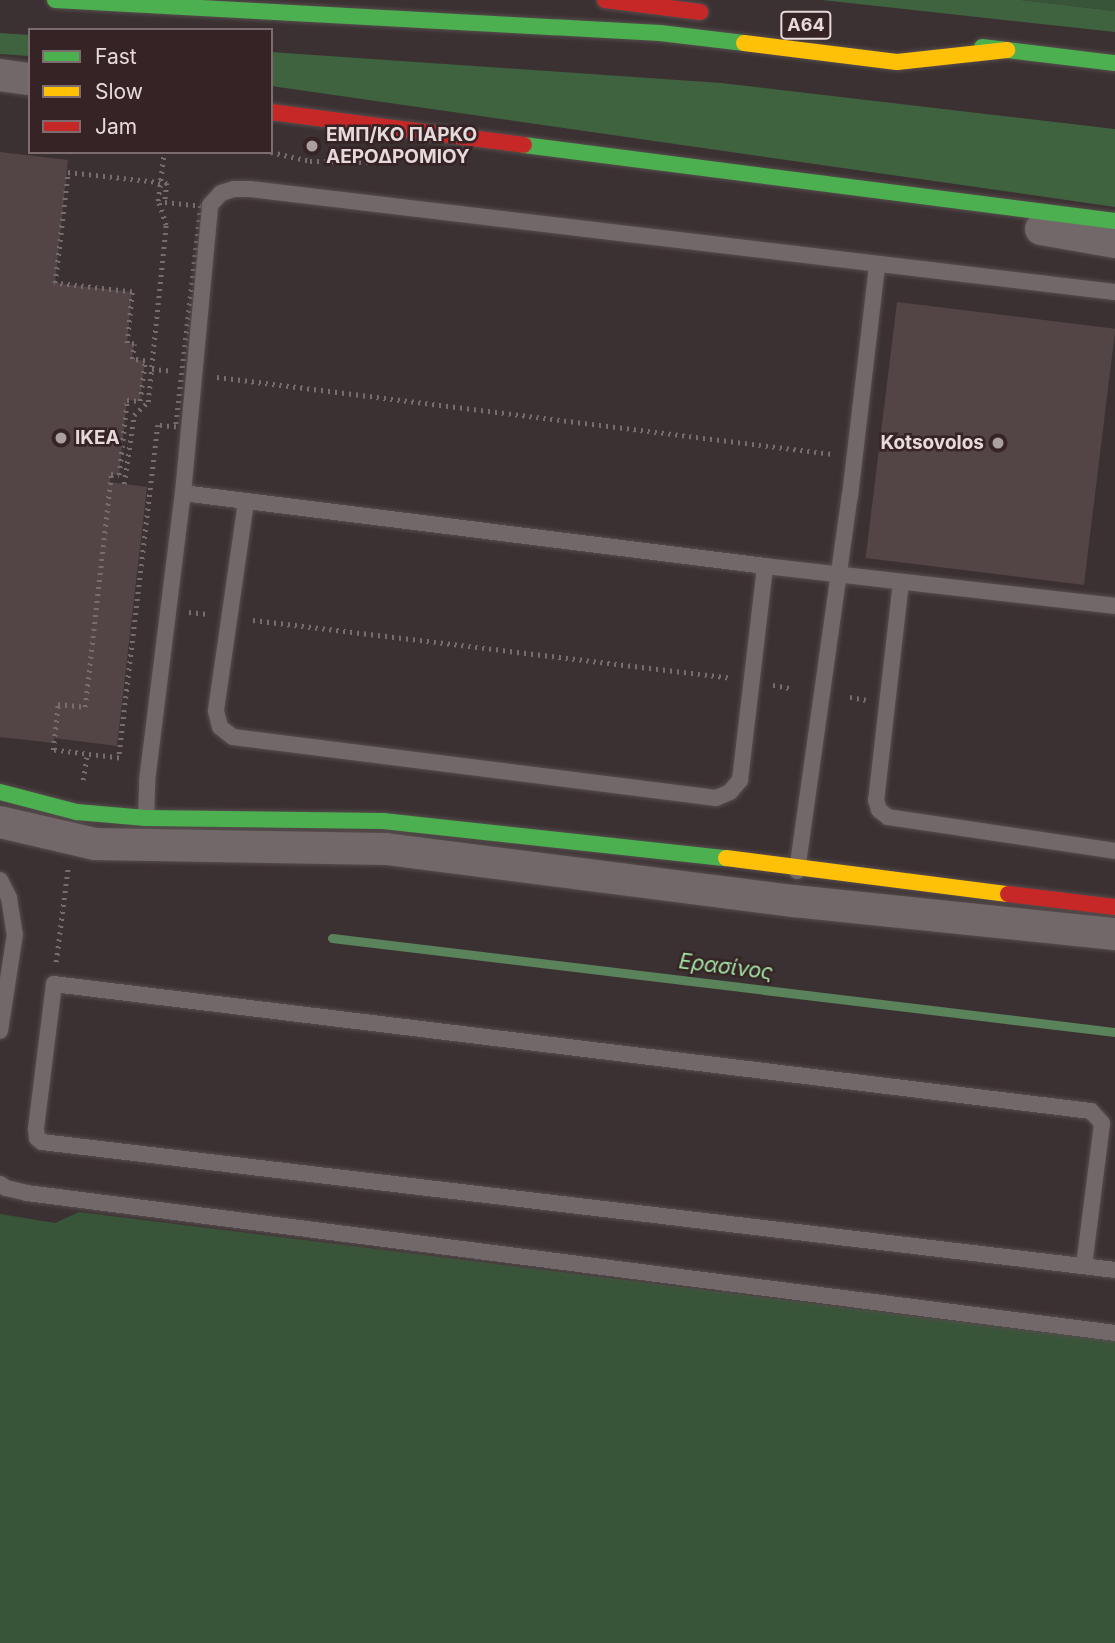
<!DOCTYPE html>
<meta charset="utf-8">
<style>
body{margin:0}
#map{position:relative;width:1115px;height:1643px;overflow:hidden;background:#3c3132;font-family:Inter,sans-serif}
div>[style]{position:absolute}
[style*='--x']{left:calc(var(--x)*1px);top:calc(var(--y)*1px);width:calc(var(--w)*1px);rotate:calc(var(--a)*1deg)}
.green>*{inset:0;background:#395539}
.forest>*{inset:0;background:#3f623f;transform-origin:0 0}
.stream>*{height:9px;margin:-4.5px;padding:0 4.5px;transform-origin:4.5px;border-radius:4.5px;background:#5a825b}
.building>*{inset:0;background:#534446;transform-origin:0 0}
.path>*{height:4.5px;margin-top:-2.25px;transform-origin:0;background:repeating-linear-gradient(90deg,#766d6e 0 2px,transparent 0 7px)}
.roads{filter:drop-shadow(0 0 2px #564d4d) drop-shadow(0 0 2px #564d4d)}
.lane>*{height:16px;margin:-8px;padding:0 8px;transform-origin:8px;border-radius:8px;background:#726869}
.street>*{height:32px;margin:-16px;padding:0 16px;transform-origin:16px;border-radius:16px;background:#726869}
.fast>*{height:16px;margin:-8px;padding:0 8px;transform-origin:8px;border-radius:8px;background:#4caf50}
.slow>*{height:16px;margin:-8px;padding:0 8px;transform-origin:8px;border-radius:8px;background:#ffc107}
.jam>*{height:16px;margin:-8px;padding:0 8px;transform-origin:8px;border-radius:8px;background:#c62828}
.dots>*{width:19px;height:19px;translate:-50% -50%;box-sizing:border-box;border:4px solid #352325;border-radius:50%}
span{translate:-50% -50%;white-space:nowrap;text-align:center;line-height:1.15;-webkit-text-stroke:5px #352325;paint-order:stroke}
.shield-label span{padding:2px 5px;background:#352325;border:2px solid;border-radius:5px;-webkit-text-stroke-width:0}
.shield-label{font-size:18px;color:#e7dadb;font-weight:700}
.poi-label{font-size:19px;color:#e7dadb;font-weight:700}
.left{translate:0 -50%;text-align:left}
.right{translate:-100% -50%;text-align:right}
.water-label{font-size:21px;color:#a3e5a5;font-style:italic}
.legend{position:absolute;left:28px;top:28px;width:245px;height:126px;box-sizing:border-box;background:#352325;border:2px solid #7c6c6e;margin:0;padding:9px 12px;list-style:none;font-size:21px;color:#e7dadb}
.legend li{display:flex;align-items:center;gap:14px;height:35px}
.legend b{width:35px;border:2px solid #7c6c6e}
</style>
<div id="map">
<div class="green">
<i style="clip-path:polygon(1021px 0,1115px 0,1115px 11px,1056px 4px)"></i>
<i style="clip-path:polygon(79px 1212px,1115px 1341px,1115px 1643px,0 1643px,0 1214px,55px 1223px)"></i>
</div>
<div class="forest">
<i style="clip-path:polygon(822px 0,1021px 0,1115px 11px,1115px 32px)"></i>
<i style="left:0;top:33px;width:30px;height:21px;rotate:4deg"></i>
<i style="clip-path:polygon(271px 52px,721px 83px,1115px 129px,1115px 207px,271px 86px)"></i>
</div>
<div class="stream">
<i style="--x:332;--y:938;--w:789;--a:6.85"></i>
</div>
<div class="building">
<i style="clip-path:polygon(0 152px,68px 160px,55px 283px,132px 292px,127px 343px,134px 344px,132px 359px,145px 361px,140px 401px,127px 400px,119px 475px,111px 474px,110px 482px,147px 487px,117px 746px,54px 738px,54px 743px,0 737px)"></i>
<i style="left:897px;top:302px;width:220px;height:258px;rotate:7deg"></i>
</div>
<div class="path">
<i style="--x:271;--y:152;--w:40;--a:13"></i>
<i style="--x:310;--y:161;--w:64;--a:0.9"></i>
<i style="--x:68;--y:172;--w:100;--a:6.3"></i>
<i style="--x:167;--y:183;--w:19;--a:96"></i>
<i style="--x:165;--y:202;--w:36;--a:6"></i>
<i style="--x:201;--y:206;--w:222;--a:96.5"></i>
<i style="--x:176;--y:427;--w:18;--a:-174"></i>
<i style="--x:158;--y:425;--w:335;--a:96.7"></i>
<i style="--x:119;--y:758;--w:66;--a:-173.1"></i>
<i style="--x:53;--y:750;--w:46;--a:-83.8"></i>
<i style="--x:58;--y:704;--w:27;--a:6"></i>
<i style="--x:85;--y:707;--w:234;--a:-83.6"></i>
<i style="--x:111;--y:474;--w:8;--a:7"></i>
<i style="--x:119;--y:475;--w:75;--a:-83.9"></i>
<i style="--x:127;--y:400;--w:13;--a:4"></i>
<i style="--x:140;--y:401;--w:40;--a:-82.9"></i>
<i style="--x:145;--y:361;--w:13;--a:-171"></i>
<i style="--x:132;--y:359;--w:15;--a:-82"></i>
<i style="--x:134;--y:344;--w:7;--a:-172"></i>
<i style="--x:127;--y:343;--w:51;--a:-84.4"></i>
<i style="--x:132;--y:292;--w:78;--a:-173.3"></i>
<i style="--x:55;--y:283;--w:112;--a:-83.3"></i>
<i style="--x:152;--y:369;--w:21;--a:5"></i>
<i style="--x:217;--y:377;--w:621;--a:7.13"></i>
<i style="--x:124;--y:484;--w:70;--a:-81.8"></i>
<i style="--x:134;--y:415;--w:19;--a:-43"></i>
<i style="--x:148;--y:402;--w:178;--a:-84.2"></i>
<i style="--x:166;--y:225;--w:25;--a:-108"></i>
<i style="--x:158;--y:201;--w:49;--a:-83"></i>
<i style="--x:189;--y:612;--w:19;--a:6"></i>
<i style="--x:253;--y:620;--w:481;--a:6.9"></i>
<i style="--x:773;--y:685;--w:17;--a:10"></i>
<i style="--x:850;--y:697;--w:17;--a:10"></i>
<i style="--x:83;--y:780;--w:26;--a:-81"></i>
<i style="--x:56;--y:962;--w:96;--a:-82.8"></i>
</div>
<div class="roads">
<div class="lane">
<i style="--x:183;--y:493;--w:587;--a:7.15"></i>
<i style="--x:765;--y:566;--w:352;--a:6.5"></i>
<i style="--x:246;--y:502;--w:211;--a:98.2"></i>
<i style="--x:216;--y:711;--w:16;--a:76"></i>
<i style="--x:220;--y:727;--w:16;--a:38"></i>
<i style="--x:233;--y:737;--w:487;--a:7.2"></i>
<i style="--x:716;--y:798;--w:15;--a:-23"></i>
<i style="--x:730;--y:792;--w:16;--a:-50"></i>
<i style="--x:740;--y:780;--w:215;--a:-83.3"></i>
<i style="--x:901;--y:582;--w:219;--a:96.5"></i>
<i style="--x:876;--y:800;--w:10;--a:73"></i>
<i style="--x:879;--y:810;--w:11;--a:38"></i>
<i style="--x:888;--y:817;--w:230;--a:8.5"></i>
<i style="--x:146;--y:818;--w:37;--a:-88"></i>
<i style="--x:147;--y:781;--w:290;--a:-82.9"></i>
<i style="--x:183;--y:493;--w:289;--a:-84.6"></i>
<i style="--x:210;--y:205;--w:16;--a:-47"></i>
<i style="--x:221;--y:193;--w:14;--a:-17"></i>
<i style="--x:234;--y:189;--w:16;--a:0"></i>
<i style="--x:250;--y:189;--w:871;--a:6.79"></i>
<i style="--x:797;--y:871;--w:379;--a:-82"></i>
<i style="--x:850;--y:496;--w:233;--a:-83.3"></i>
<i style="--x:0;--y:880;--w:20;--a:63"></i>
<i style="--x:9;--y:898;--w:36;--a:81"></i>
<i style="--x:15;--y:934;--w:98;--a:98.8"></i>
<i style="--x:0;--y:1184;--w:7;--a:34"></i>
<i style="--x:6;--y:1188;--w:22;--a:13"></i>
<i style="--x:27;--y:1193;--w:1097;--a:7.33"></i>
<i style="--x:1084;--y:1266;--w:144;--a:-82.8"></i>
<i style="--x:1102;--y:1123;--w:16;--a:-133"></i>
<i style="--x:1091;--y:1111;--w:1045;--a:-173.02"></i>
<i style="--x:54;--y:984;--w:146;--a:97.1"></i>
<i style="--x:36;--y:1129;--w:9;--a:84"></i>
<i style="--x:37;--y:1138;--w:6;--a:39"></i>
<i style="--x:42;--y:1142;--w:1081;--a:6.8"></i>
</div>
<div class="street">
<i style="--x:0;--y:75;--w:30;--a:8"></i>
<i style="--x:1041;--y:229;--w:75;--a:10"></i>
<i style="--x:0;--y:822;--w:98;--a:13"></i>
<i style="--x:95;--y:844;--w:291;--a:1"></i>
<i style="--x:386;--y:849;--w:411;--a:7.3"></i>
<i style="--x:794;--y:901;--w:323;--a:5.9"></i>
</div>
<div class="fast">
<i style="--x:55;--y:0;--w:606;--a:3.12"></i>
<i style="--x:660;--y:33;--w:85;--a:6.8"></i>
<i style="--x:982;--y:47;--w:134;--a:6.9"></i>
<i style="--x:524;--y:145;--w:596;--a:7.33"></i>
<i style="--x:0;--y:792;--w:80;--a:14.6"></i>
<i style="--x:77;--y:812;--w:69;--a:5"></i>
<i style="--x:146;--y:818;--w:237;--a:0.7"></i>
<i style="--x:383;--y:821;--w:345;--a:6.2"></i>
</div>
<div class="slow">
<i style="--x:744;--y:43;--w:154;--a:7.1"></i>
<i style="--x:897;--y:62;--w:111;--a:-6.2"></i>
<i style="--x:726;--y:858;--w:284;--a:7.3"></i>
</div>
<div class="jam">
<i style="--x:605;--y:0;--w:96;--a:7.2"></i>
<i style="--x:271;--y:112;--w:255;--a:7.4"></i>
<i style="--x:1008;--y:894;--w:108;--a:6.9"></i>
</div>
</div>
<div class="dots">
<i style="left:312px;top:146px;background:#ab9fa0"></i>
<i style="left:61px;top:438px;background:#ab9fa0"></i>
<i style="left:998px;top:443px;background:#ab9fa0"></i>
</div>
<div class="shield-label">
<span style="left:806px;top:25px">Α64</span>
</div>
<div class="poi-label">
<span class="left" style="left:326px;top:146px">ΕΜΠ/ΚΟ ΠΑΡΚΟ<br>ΑΕΡΟΔΡΟΜΙΟΥ</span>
<span class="left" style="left:75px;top:438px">IKEA</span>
<span class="right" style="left:984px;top:443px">Kotsovolos</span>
</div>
<div class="water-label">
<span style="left:726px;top:967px;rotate:7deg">Ερασίνος</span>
</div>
<ul class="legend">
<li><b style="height:9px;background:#4caf50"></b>Fast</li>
<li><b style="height:9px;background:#ffc107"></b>Slow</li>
<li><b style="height:9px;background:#c62828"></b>Jam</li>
</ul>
</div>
